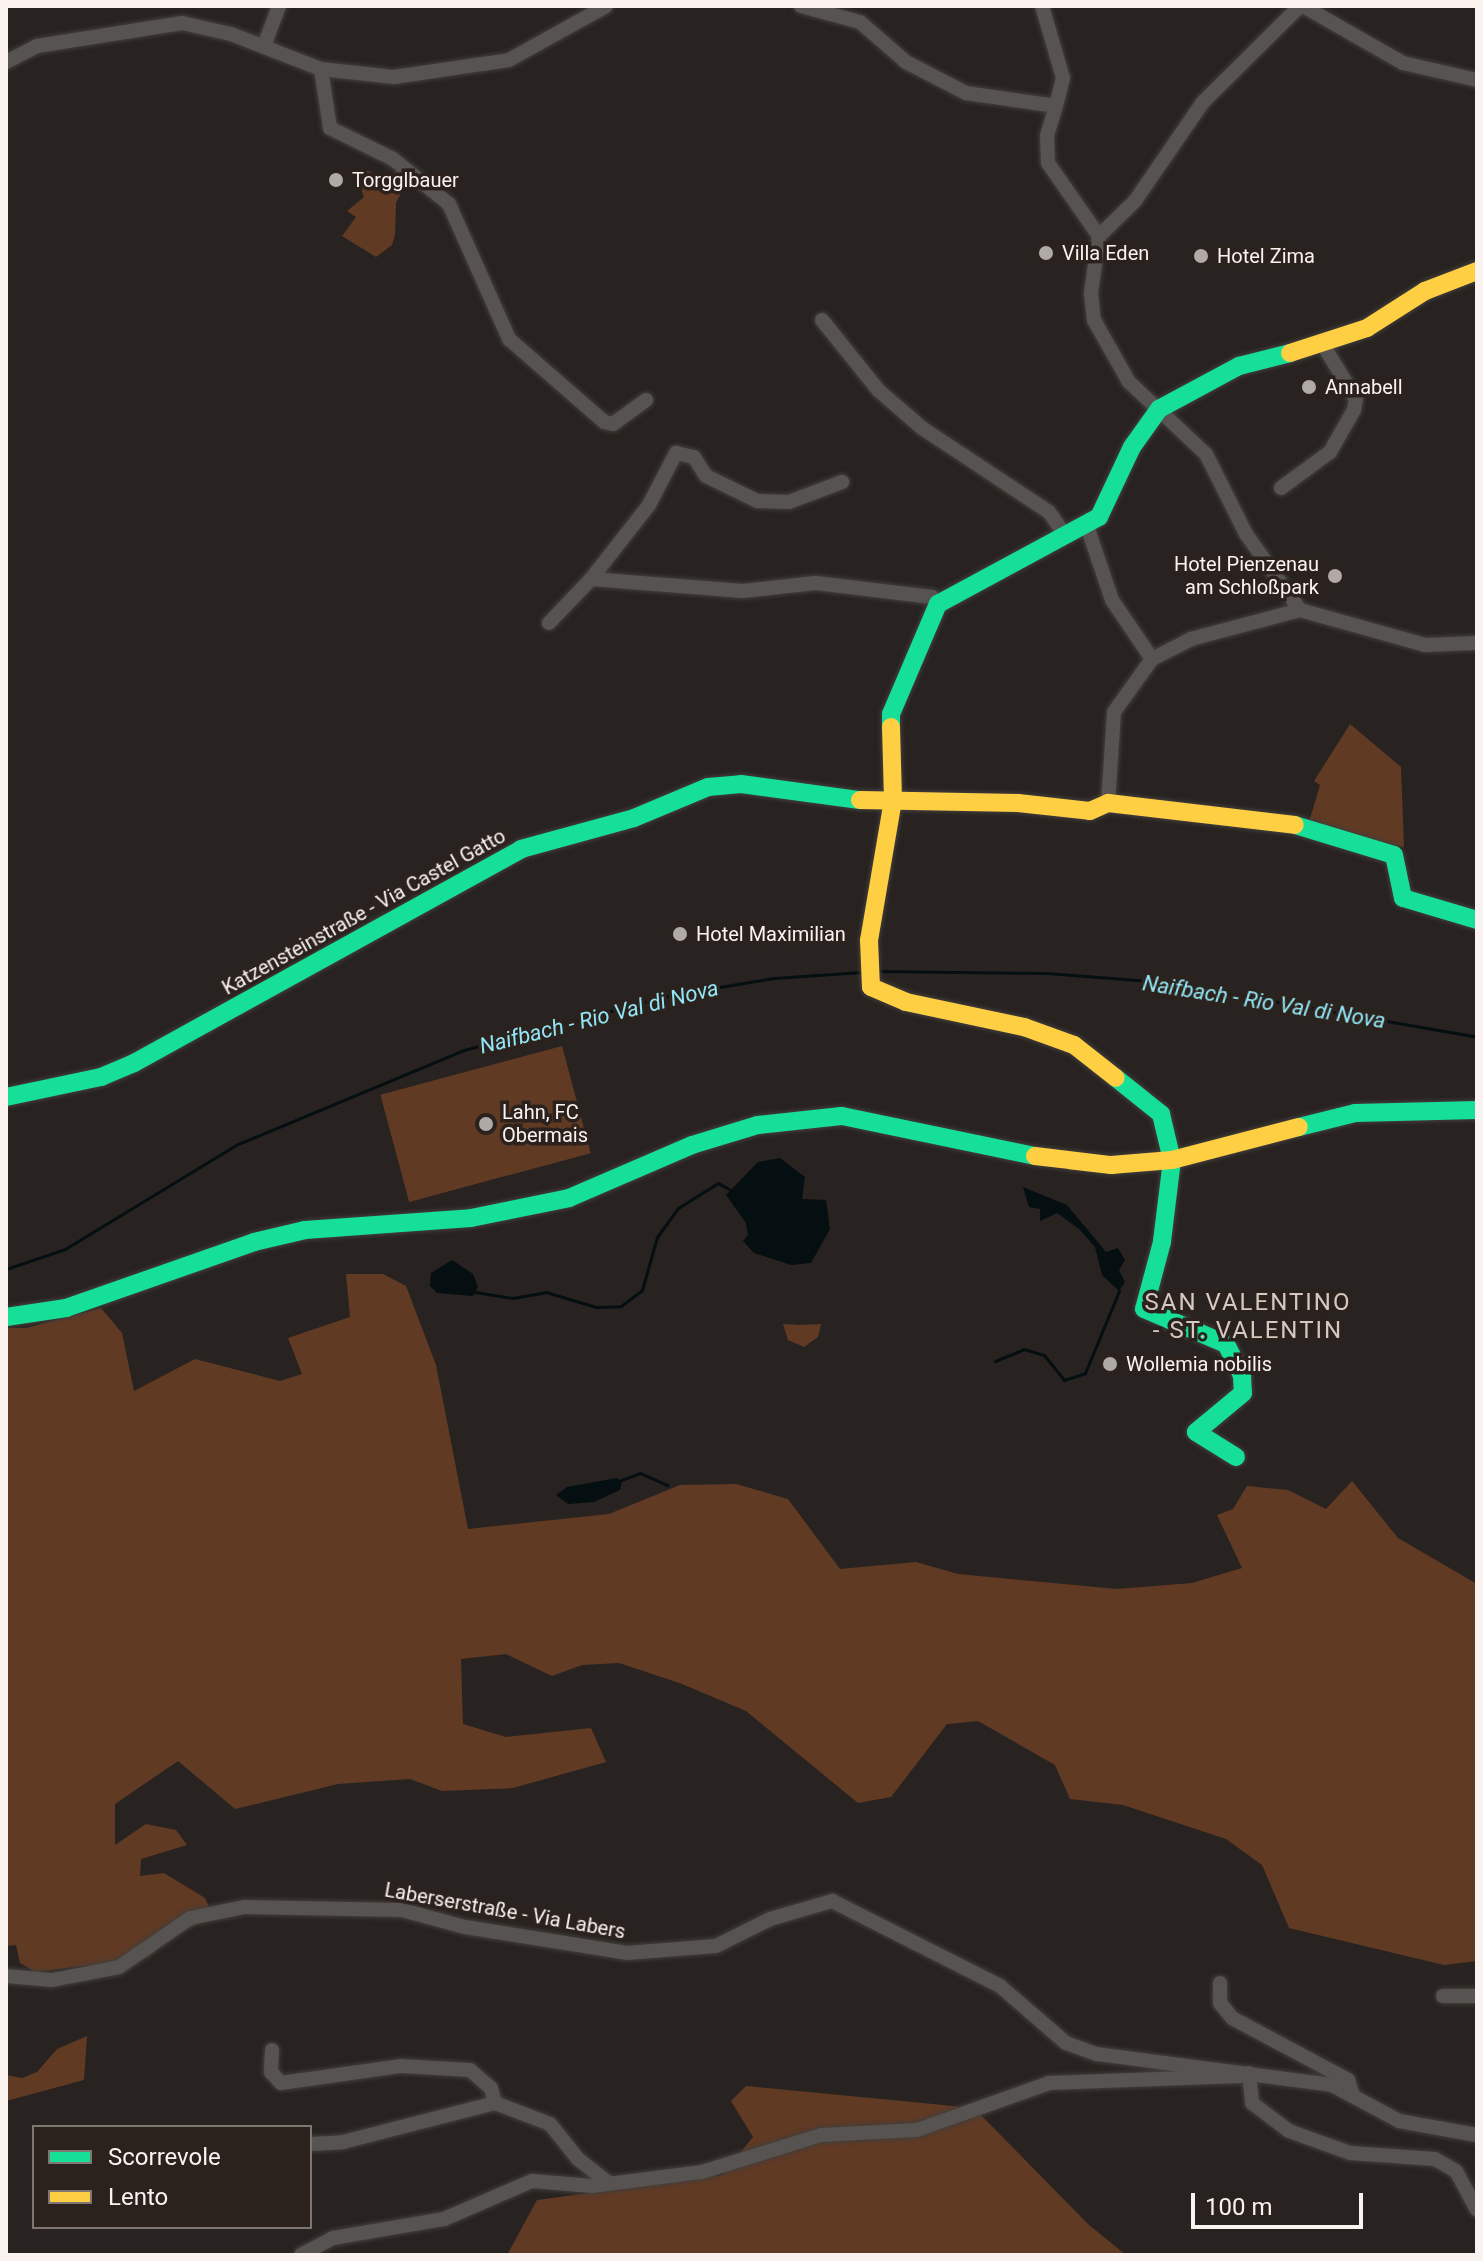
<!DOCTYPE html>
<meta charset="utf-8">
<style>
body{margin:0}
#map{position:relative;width:1483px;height:2261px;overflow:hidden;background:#282320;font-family:Roboto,sans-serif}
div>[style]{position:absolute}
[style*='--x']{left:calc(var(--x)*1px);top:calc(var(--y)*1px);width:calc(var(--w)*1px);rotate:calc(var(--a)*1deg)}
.green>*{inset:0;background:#613a24;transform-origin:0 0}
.water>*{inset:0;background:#050e11}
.stream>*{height:3px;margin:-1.5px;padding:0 1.5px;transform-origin:1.5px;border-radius:1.5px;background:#050e11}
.roads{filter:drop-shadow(0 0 2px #423e3c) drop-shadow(0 0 2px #423e3c)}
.street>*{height:14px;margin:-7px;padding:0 7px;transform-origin:7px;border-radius:7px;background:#565350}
.fast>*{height:18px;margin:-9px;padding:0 9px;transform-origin:9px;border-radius:9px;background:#16e098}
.slow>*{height:18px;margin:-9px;padding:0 9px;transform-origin:9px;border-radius:9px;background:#ffcf43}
.dots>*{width:22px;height:22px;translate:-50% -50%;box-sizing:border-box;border:4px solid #2b221d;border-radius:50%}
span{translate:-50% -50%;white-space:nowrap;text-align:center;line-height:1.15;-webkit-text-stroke:7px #2b221d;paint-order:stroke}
.poi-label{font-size:20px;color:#faf3f0}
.left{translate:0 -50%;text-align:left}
.right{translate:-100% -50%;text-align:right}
.street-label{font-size:20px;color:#faf3f0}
.water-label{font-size:22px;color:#93e6f6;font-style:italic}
.quarter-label{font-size:24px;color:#d5c8c1;letter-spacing:2px}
.frame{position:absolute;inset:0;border:8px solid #faf3f0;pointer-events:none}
.legend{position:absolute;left:32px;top:2125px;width:280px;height:104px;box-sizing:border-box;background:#2b221d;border:2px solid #7e7671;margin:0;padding:10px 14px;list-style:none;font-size:24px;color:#faf3f0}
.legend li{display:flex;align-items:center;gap:16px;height:40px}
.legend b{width:40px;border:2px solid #7e7671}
.scale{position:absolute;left:1191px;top:2193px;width:172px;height:36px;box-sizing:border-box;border:4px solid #faf3f0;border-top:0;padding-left:10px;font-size:24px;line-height:28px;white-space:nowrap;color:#faf3f0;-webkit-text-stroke:6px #2b221d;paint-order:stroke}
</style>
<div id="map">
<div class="green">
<i style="clip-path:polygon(398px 166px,407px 180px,396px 203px,395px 235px,392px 245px,376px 257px,342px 236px,356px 217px,347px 211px,364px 197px,359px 184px,362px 168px,390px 181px)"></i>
<i style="clip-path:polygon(1350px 724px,1401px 767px,1404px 847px,1325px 832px,1309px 822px,1320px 785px,1314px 781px)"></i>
<i style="left:562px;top:1046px;width:111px;height:188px;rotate:75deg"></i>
<i style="clip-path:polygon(346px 1274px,383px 1274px,406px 1286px,436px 1365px,468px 1529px,609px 1514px,680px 1485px,736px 1484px,788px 1499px,840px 1569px,916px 1562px,958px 1574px,1117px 1589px,1192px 1583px,1242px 1568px,1217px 1515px,1233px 1509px,1247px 1486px,1288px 1490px,1326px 1509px,1352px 1481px,1398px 1538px,1477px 1584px,1477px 1961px,1444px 1965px,1289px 1928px,1262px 1865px,1226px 1839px,1123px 1805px,1070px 1799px,1055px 1765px,978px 1721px,947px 1724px,891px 1797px,858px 1803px,746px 1711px,682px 1684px,619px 1663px,582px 1665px,552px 1676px,506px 1654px,461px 1659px,463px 1724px,506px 1737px,591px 1728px,606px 1762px,513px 1788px,442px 1791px,410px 1779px,338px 1784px,235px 1809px,178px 1761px,115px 1804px,115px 1845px,146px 1824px,176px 1830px,187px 1845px,141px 1859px,140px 1876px,164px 1873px,205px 1898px,214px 1917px,176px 1934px,147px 1958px,35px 1972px,20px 1963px,16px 1945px,6px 1946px,6px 1328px,26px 1328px,101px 1308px,122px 1333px,134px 1391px,195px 1359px,280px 1381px,302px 1374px,288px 1338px,350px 1317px)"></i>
<i style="clip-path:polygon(783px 1324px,800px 1325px,821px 1324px,818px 1337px,804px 1347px,788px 1340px)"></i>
<i style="clip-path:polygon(87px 2036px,84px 2080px,6px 2101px,6px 2075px,22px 2078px,37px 2072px,57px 2049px)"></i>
<i style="clip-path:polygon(746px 2086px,974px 2108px,1089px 2225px,1126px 2255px,507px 2255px,537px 2200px,722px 2175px,753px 2137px,731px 2101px)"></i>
</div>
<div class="water">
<i style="clip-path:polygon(780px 1158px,805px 1177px,802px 1199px,826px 1200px,830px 1229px,811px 1263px,791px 1265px,754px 1253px,743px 1241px,748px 1235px,746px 1223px,726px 1195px,758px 1162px)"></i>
<i style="clip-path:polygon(1023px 1187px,1067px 1205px,1106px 1252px,1118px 1248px,1125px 1260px,1119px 1270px,1125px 1282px,1119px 1291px,1102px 1275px,1095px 1247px,1079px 1229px,1057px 1213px,1040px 1221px,1040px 1209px,1029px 1207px)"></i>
<i style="clip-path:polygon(452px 1260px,473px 1274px,478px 1287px,473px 1296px,437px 1293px,430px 1286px,431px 1273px)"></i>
<i style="clip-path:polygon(617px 1478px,622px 1482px,620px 1490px,594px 1502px,568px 1504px,556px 1495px,567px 1487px)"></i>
</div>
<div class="stream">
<i style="--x:878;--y:971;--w:169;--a:0.7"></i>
<i style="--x:1047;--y:973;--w:116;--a:4.4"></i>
<i style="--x:1163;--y:982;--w:319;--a:9.9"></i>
<i style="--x:6;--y:1269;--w:62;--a:-18.7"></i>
<i style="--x:65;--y:1249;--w:202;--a:-31.3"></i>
<i style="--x:238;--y:1144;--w:245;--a:-22.6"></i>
<i style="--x:464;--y:1050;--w:214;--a:-14.9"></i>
<i style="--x:671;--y:995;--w:104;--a:-9.4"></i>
<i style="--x:774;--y:978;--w:88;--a:-3.9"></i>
<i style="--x:475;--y:1292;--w:38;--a:9"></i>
<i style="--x:513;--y:1298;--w:34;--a:-10"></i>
<i style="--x:546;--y:1292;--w:52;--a:16.7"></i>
<i style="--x:596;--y:1307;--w:25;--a:-2"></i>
<i style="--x:621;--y:1306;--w:26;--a:-37"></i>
<i style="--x:642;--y:1290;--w:55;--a:-74.2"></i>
<i style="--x:657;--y:1237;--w:36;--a:-54"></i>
<i style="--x:678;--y:1208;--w:47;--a:-32"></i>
<i style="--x:718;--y:1183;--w:13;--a:29"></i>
<i style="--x:995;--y:1361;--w:31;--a:-22"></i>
<i style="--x:1024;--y:1349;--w:21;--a:17"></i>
<i style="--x:1044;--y:1355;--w:32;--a:51"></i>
<i style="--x:1064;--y:1380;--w:22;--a:-18"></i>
<i style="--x:1085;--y:1373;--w:89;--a:-67.5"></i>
<i style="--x:621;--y:1480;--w:20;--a:-20"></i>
<i style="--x:640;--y:1473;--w:30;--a:24"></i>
</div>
<div class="roads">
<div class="street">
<i style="--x:801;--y:6;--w:61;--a:15.2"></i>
<i style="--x:860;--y:22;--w:61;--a:41"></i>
<i style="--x:906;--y:62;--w:68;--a:27.3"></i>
<i style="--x:966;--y:93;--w:91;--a:8.2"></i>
<i style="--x:1056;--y:106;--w:30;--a:107"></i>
<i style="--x:1047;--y:135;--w:28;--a:88"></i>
<i style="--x:1048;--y:163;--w:89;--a:55.1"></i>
<i style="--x:1042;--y:6;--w:75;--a:73.7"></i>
<i style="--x:1063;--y:78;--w:29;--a:104"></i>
<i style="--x:1300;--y:6;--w:136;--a:135.3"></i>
<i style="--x:1203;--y:102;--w:120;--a:124.5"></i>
<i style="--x:1135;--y:201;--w:50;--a:135.8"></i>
<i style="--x:1099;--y:236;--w:58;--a:98"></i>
<i style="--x:1091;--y:293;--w:27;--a:84"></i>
<i style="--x:1094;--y:320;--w:71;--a:60.6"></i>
<i style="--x:1129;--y:382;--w:105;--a:43.1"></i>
<i style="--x:1206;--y:454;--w:89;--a:63.4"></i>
<i style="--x:1246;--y:534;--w:93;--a:54.6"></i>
<i style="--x:1300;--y:610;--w:130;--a:15.6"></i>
<i style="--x:1425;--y:645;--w:52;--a:-2.2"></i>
<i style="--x:1303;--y:6;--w:115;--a:29.7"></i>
<i style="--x:1403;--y:63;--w:76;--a:12.9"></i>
<i style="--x:264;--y:46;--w:43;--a:-69.4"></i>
<i style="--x:6;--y:62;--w:35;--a:-27"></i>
<i style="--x:37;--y:46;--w:147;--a:-9"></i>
<i style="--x:182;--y:23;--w:50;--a:12.7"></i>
<i style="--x:231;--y:34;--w:97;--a:21.3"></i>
<i style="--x:321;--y:69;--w:73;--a:6.3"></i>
<i style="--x:394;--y:77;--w:116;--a:-8.4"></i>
<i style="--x:509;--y:60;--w:111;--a:-29.1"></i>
<i style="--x:321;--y:69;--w:60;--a:81.3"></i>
<i style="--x:330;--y:128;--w:70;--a:26.2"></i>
<i style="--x:393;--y:159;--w:72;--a:38.8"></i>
<i style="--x:449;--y:204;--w:148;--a:66"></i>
<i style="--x:509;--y:339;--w:126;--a:41.1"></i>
<i style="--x:604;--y:422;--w:9;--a:13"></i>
<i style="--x:613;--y:424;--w:41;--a:-36"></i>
<i style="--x:822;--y:320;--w:90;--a:51.3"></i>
<i style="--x:878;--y:390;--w:58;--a:40.8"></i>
<i style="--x:922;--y:428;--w:152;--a:33.5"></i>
<i style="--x:1049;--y:512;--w:28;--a:55"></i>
<i style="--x:1281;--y:488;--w:61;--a:-36.3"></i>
<i style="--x:1330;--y:452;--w:48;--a:-60.3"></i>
<i style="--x:1354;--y:410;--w:11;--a:-80"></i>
<i style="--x:1356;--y:399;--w:63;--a:-121.4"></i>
<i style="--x:1087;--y:526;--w:78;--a:71.3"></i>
<i style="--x:1112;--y:600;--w:71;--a:55.9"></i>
<i style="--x:591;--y:579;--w:94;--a:-51.9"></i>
<i style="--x:649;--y:505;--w:59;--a:-62.6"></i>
<i style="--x:676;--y:453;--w:18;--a:13"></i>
<i style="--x:694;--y:457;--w:22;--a:58"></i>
<i style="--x:706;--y:476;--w:57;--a:26.1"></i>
<i style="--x:757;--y:501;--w:32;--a:2"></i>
<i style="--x:789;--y:502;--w:57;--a:-20.7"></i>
<i style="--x:549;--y:623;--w:61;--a:-46.3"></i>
<i style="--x:591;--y:579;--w:152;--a:4.5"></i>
<i style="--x:743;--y:591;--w:73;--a:-6.3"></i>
<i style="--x:816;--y:583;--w:117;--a:6.9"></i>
<i style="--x:932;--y:597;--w:9;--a:49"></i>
<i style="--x:1108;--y:803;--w:91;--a:-86.2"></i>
<i style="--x:1114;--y:712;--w:65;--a:-54.4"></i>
<i style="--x:1152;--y:659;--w:44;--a:-27.1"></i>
<i style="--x:1191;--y:639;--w:113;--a:-14.9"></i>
<i style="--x:6;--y:1976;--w:46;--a:5"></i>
<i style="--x:52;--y:1980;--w:68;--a:-11"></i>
<i style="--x:119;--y:1967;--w:86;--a:-34.6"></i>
<i style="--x:190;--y:1918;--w:55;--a:-11.5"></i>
<i style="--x:244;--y:1907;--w:158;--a:1.1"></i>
<i style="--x:402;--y:1910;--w:65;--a:15.1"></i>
<i style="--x:465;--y:1927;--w:164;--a:9.1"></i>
<i style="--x:627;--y:1953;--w:89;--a:-4.5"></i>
<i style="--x:716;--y:1946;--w:60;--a:-26.6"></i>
<i style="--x:770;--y:1919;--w:65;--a:-16.2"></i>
<i style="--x:832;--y:1901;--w:188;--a:26.8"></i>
<i style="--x:1000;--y:1986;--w:87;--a:40.8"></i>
<i style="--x:1066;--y:2043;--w:33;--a:20"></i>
<i style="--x:1097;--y:2054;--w:237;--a:7.5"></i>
<i style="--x:1332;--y:2085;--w:76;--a:28.2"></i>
<i style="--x:1399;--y:2121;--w:79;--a:10.2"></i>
<i style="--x:1220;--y:1983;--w:20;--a:90"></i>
<i style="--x:1220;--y:2003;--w:19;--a:51"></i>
<i style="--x:1232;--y:2018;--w:132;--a:28.1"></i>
<i style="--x:1348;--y:2080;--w:13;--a:72"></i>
<i style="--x:1443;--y:1996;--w:34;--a:0"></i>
<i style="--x:272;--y:2050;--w:22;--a:93"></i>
<i style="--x:271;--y:2072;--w:15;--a:48"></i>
<i style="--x:281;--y:2083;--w:120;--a:-8.1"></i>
<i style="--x:400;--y:2066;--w:70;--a:3.3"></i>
<i style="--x:470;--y:2070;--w:28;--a:41"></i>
<i style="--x:491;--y:2088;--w:16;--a:75"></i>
<i style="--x:1249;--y:2073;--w:30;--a:84"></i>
<i style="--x:1252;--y:2103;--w:46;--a:37.1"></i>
<i style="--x:1289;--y:2131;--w:65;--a:19.8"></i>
<i style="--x:1350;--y:2153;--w:85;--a:4"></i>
<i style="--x:1435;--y:2159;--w:24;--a:30"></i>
<i style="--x:1456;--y:2171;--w:44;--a:61.7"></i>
<i style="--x:310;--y:2144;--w:33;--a:-3"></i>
<i style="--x:343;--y:2142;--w:157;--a:-14.4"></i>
<i style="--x:495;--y:2103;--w:59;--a:20.9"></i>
<i style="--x:550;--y:2124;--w:45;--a:51.3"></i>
<i style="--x:578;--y:2159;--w:39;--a:38"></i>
<i style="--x:301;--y:2255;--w:36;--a:-28"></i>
<i style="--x:333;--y:2238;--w:113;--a:-9.7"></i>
<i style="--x:444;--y:2219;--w:96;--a:-23.4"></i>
<i style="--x:532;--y:2181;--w:60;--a:4.8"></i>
<i style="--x:592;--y:2186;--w:111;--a:-7.3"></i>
<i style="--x:702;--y:2172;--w:125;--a:-17.3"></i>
<i style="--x:821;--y:2135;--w:96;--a:-3"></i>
<i style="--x:917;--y:2130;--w:140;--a:-19.6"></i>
<i style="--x:1049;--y:2083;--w:192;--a:-2.1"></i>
</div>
<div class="fast">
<i style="--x:891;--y:727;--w:13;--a:-90"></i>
<i style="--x:891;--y:714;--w:120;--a:-66.9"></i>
<i style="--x:938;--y:604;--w:183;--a:-28.4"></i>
<i style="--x:1099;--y:517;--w:77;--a:-64.8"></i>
<i style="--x:1132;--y:447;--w:47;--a:-54.6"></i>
<i style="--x:1159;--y:409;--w:91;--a:-28.3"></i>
<i style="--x:1239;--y:366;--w:53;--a:-14.3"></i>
<i style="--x:1295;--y:825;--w:103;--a:16.9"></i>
<i style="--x:1394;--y:855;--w:44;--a:78.2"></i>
<i style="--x:1403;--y:898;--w:77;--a:16.6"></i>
<i style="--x:1116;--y:1078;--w:58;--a:38.7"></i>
<i style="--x:1161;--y:1114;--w:47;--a:76.6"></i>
<i style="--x:1172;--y:1160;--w:83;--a:97"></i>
<i style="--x:1162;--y:1242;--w:69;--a:105"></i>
<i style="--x:1144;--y:1309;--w:89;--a:23.1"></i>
<i style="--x:1226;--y:1344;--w:36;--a:63"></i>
<i style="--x:1242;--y:1376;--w:17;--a:87"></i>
<i style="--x:1243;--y:1393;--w:61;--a:140.3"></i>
<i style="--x:1196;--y:1432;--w:47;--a:32"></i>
<i style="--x:6;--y:1097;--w:97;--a:-11.9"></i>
<i style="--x:101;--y:1077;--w:36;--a:-23"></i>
<i style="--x:134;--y:1063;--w:442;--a:-28.9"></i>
<i style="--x:521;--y:849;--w:117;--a:-15.3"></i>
<i style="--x:634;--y:818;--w:80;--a:-22.7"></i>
<i style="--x:708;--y:787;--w:33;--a:-5"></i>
<i style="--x:741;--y:784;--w:120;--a:7.7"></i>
<i style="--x:1299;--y:1127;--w:58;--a:-14"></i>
<i style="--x:1355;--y:1113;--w:122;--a:-1.4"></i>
<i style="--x:6;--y:1317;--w:61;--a:-8.5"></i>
<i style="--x:66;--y:1308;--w:199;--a:-19.3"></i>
<i style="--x:254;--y:1242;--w:52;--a:-13.2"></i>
<i style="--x:305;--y:1230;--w:166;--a:-4.1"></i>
<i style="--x:471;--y:1218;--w:100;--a:-11.5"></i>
<i style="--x:569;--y:1198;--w:134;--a:-23.3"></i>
<i style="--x:692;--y:1145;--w:69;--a:-16.9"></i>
<i style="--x:758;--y:1125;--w:84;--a:-6.1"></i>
<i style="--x:842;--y:1116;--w:197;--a:11.7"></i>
</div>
<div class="slow">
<i style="--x:1290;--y:353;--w:81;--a:-18"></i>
<i style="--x:1367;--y:328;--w:69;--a:-32.5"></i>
<i style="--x:1425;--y:291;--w:56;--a:-21"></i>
<i style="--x:891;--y:727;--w:73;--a:88.4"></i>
<i style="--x:893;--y:800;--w:142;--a:99.7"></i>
<i style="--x:869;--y:940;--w:47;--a:87.6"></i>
<i style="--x:871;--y:987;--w:38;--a:23"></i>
<i style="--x:906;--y:1002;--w:121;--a:12"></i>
<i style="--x:1024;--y:1027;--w:53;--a:19.8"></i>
<i style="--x:1074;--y:1045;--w:53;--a:38.2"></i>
<i style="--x:860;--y:800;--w:158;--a:1.1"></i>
<i style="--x:1018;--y:803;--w:72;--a:6.3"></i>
<i style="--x:1090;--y:811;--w:20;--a:-24"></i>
<i style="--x:1108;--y:803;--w:188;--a:6.7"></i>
<i style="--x:1035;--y:1156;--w:77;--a:6.8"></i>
<i style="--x:1111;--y:1165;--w:61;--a:-4.7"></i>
<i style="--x:1172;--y:1160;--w:131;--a:-14.6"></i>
</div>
</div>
<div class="dots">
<i style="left:336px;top:180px;background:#b0aaa7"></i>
<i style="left:1046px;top:253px;background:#b0aaa7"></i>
<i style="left:1201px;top:256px;background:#b0aaa7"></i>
<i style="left:1309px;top:387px;background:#b0aaa7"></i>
<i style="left:1335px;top:576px;background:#b0aaa7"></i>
<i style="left:680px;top:934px;background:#b0aaa7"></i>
<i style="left:486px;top:1124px;background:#b0aaa7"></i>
<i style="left:1110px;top:1364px;background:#b0aaa7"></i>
</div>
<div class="poi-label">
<span class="left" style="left:352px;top:180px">Torgglbauer</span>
<span class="left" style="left:1062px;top:253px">Villa Eden</span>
<span class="left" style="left:1217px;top:256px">Hotel Zima</span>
<span class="left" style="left:1325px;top:387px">Annabell</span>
<span class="right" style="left:1319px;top:576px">Hotel Pienzenau<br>am Schloßpark</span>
<span class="left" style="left:696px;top:934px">Hotel Maximilian</span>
<span class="left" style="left:502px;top:1124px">Lahn, FC<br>Obermais</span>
<span class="left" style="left:1126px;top:1364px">Wollemia nobilis</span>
</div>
<div class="street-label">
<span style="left:364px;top:912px;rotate:-29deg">Katzensteinstraße - Via Castel Gatto</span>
<span style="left:505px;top:1911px;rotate:10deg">Laberserstraße - Via Labers</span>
</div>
<div class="water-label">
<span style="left:1264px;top:1002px;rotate:9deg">Naifbach - Rio Val di Nova</span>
<span style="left:599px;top:1017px;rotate:-14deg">Naifbach - Rio Val di Nova</span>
</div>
<div class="quarter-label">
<span style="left:1248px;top:1317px">SAN VALENTINO<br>- ST. VALENTIN</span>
</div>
<div class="frame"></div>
<ul class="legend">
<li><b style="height:10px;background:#16e098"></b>Scorrevole</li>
<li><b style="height:10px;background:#ffcf43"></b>Lento</li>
</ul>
<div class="scale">100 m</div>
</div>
